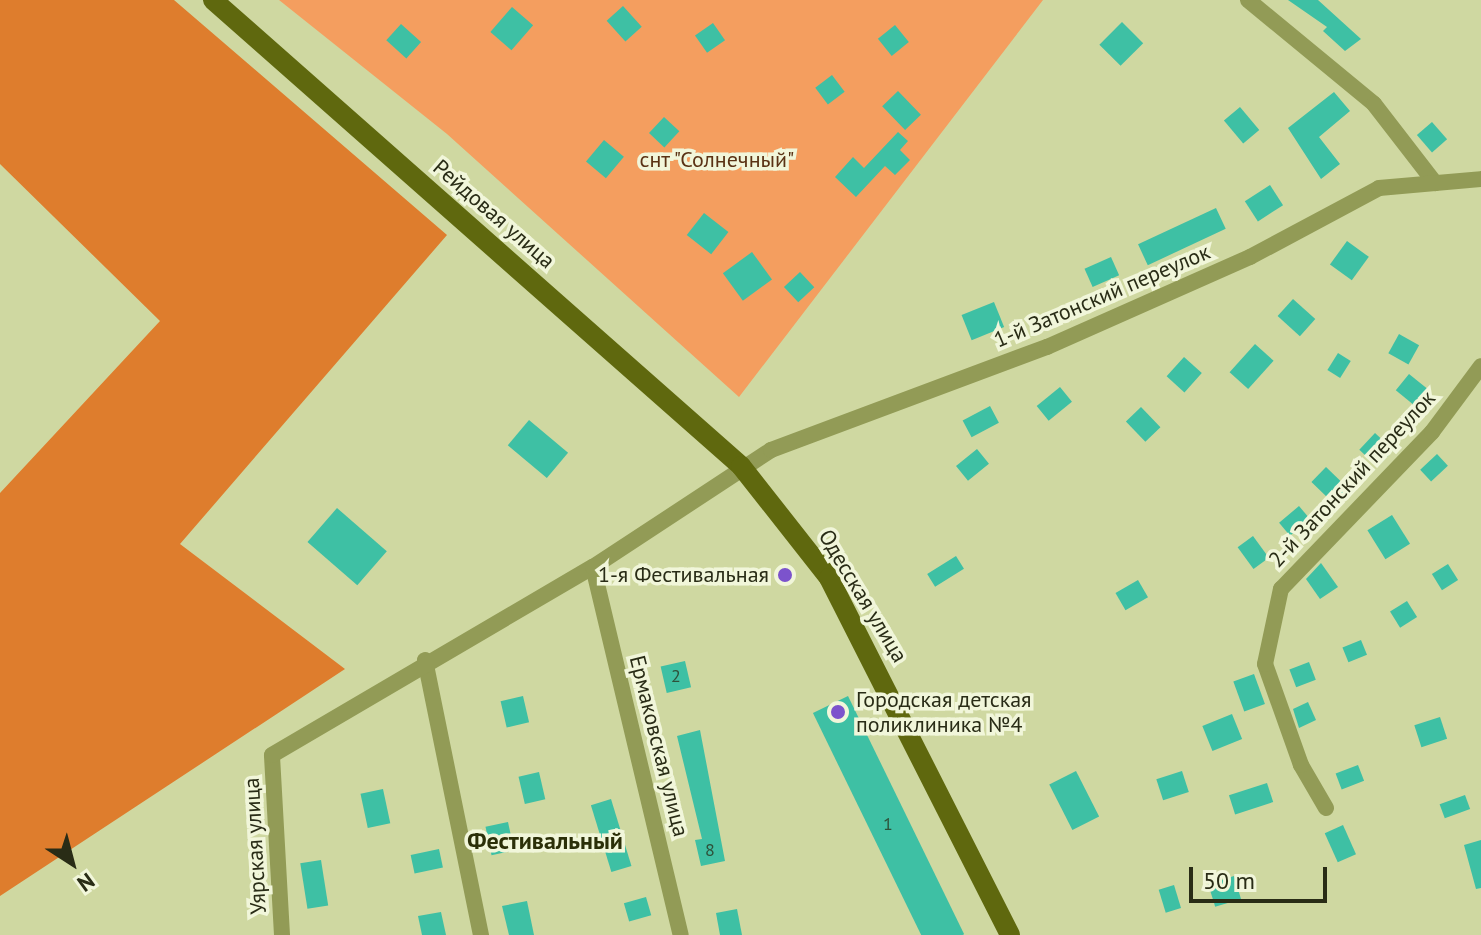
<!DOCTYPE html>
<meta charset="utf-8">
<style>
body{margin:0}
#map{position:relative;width:1481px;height:935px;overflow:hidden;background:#cfd8a1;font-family:"PT Sans",sans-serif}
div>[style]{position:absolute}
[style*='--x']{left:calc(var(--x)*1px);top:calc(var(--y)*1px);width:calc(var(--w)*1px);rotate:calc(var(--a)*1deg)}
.green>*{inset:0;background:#f49e5f}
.forest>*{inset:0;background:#de7d2d}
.building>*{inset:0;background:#3ec0a4;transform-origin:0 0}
.street>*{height:16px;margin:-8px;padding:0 8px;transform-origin:8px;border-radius:8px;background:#929b56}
.primary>*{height:20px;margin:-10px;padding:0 10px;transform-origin:10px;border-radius:10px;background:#5f680e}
.dots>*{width:22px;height:22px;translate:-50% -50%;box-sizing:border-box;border:4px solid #f1f6da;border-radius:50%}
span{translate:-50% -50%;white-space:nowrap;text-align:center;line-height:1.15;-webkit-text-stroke:7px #f1f6da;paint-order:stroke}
.number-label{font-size:18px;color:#2e513a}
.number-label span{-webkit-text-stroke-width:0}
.park-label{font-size:22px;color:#5a3214}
.street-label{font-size:22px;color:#292c16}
.poi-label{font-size:22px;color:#292c16}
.right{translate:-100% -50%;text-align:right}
.left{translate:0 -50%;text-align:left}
.neighbourhood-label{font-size:24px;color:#2b2f08;font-weight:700}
.north{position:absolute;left:32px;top:823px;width:80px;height:80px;-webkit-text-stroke:6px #f1f6da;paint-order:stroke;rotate:144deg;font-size:22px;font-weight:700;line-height:32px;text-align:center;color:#292c16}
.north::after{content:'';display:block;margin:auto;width:28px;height:36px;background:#292c16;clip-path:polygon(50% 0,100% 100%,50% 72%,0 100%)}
.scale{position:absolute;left:1189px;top:867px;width:138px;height:36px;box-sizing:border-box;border:4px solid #292c16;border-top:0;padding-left:10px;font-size:24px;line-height:28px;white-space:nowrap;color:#292c16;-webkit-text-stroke:6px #f1f6da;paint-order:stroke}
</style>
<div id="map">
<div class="green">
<i style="clip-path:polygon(279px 0,1043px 0,739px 397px,447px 134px)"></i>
</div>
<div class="forest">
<i style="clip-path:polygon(0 0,174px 0,447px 235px,180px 544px,345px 669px,0 896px,0 493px,160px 321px,0 164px)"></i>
</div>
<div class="building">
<i style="clip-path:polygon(1288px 0,1318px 0,1361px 39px,1345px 51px,1323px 31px,1327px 27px)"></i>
<i style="left:623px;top:6px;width:28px;height:22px;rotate:48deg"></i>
<i style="left:512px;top:7px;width:28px;height:33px;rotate:41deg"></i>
<i style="left:1122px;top:22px;width:30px;height:32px;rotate:45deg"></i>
<i style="left:713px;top:23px;width:21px;height:22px;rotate:55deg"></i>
<i style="left:401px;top:24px;width:27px;height:22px;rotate:42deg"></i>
<i style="left:895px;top:25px;width:22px;height:22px;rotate:51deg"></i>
<i style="left:832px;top:75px;width:21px;height:21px;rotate:53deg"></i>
<i style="left:898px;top:91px;width:33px;height:22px;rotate:46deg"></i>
<i style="clip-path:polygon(1334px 92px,1350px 111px,1319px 137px,1340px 164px,1321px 179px,1288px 128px)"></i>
<i style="left:1240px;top:107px;width:30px;height:21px;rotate:50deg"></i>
<i style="left:664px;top:117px;width:21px;height:22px;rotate:43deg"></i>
<i style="left:1432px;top:122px;width:23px;height:20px;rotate:49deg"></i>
<i style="clip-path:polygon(898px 132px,908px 141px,900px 150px,910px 160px,895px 175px,885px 166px,856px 197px,835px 177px,853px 157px,864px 168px)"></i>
<i style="left:604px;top:140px;width:26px;height:28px;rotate:40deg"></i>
<i style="left:1270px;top:185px;width:24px;height:30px;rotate:57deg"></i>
<i style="left:1216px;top:208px;width:23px;height:86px;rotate:65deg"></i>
<i style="left:704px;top:213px;width:31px;height:28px;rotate:38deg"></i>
<i style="left:1347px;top:241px;width:27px;height:29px;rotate:36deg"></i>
<i style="left:752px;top:252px;width:34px;height:36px;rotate:54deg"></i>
<i style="left:1111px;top:257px;width:20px;height:29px;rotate:66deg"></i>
<i style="left:800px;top:272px;width:21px;height:22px;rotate:47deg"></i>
<i style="left:1293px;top:299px;width:30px;height:23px;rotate:42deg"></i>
<i style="left:994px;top:302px;width:27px;height:35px;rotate:68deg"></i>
<i style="left:1399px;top:334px;width:23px;height:22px;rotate:29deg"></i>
<i style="left:1255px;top:344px;width:25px;height:38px;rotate:42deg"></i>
<i style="left:1338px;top:353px;width:15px;height:20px;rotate:32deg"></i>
<i style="left:1184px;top:357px;width:24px;height:26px;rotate:42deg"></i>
<i style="left:1409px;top:374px;width:26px;height:21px;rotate:39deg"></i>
<i style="left:1060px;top:387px;width:19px;height:30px;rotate:51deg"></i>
<i style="left:990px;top:406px;width:19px;height:31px;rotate:62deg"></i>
<i style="left:1141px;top:407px;width:28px;height:21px;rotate:46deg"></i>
<i style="left:529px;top:420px;width:51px;height:33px;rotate:40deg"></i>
<i style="left:1375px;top:433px;width:25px;height:23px;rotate:43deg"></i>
<i style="left:977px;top:449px;width:19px;height:27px;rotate:51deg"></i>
<i style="left:1437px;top:454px;width:16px;height:23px;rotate:47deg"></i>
<i style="left:1326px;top:467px;width:32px;height:21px;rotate:44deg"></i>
<i style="left:1299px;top:506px;width:17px;height:26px;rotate:50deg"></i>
<i style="left:337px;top:508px;width:66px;height:45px;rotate:41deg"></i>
<i style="left:1392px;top:515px;width:34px;height:29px;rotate:58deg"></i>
<i style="left:1253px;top:536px;width:27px;height:19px;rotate:54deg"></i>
<i style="left:956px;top:556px;width:15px;height:34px;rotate:58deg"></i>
<i style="clip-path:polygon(1321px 563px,1338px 587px,1320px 599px,1306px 579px)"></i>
<i style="left:1448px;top:564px;width:19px;height:19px;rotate:58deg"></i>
<i style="left:1138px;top:580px;width:20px;height:26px;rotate:60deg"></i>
<i style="left:1407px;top:601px;width:19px;height:20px;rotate:58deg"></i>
<i style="left:1361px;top:640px;width:16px;height:20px;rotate:68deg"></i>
<i style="left:685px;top:661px;width:27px;height:25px;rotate:77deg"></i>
<i style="left:1309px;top:662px;width:19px;height:21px;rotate:69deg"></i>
<i style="left:1254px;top:674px;width:32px;height:22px;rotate:70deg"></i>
<i style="left:523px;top:696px;width:27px;height:23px;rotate:77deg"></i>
<i style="left:848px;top:696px;width:265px;height:39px;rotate:64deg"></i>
<i style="clip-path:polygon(1308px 702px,1316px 720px,1299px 728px,1293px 709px)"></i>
<i style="left:1232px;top:714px;width:27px;height:32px;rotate:68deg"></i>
<i style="left:1440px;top:717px;width:23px;height:27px;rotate:72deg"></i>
<i style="clip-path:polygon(700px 730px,725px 861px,701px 866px,695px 840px,702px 839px,677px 736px)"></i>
<i style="left:1358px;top:765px;width:17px;height:24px;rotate:69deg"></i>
<i style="left:1076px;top:771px;width:51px;height:30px;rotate:63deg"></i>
<i style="left:1182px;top:771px;width:22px;height:27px;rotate:72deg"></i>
<i style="left:539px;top:772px;width:28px;height:21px;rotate:77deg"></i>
<i style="left:1267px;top:783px;width:20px;height:40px;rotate:72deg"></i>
<i style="left:383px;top:789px;width:35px;height:23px;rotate:78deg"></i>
<i style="left:1465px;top:795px;width:15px;height:27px;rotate:70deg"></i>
<i style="left:611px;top:799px;width:70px;height:21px;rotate:73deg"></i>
<i style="left:508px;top:822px;width:29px;height:23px;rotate:78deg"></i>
<i style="left:1343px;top:825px;width:32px;height:20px;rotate:66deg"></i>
<i style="clip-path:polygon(1481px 840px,1481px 888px,1476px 889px,1464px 845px)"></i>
<i style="left:439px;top:849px;width:19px;height:29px;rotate:78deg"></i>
<i style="left:321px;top:860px;width:46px;height:21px;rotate:81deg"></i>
<i style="left:1234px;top:876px;width:24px;height:27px;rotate:73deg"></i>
<i style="left:1174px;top:885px;width:24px;height:16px;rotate:73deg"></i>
<i style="left:646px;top:897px;width:19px;height:23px;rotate:74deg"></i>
<i style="clip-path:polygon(527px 901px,534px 935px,509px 935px,502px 906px)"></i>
<i style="clip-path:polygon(737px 909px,742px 935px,720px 935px,716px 913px)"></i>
<i style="clip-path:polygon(441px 912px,446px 935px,422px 935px,418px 916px)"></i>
</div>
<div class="street">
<i style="--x:1248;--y:0;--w:163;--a:39.5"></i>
<i style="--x:1374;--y:104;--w:100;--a:52.3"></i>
<i style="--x:593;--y:567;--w:378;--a:76.6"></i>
<i style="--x:425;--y:660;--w:281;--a:78.5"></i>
<i style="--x:1326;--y:808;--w:50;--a:-120.2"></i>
<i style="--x:1301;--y:765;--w:107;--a:-109.6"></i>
<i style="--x:1265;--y:664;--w:77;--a:-78"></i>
<i style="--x:1281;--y:589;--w:218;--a:-46.1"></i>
<i style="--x:1432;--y:432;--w:82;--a:-53.4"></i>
<i style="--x:282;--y:935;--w:180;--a:-93.2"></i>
<i style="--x:272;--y:755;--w:372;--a:-30.4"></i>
<i style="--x:593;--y:567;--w:213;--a:-33.3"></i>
<i style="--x:771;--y:450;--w:295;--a:-20.5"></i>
<i style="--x:1047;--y:347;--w:222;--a:-23.9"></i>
<i style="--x:1250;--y:257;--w:146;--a:-28.1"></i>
<i style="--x:1379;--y:188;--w:102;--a:-5"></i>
</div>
<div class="primary">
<i style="--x:213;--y:0;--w:704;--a:41.43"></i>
<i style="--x:741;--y:466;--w:142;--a:51.8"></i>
<i style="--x:829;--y:578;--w:400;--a:63.1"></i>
</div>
<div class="dots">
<i style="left:785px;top:575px;background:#7c53cc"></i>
<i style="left:838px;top:712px;background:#7c53cc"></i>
</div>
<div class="number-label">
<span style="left:676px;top:676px">2</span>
<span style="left:888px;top:824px">1</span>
<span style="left:710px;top:850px">8</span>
</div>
<div class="park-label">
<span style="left:717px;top:160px">снт "Солнечный"</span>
</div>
<div class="street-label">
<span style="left:494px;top:214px;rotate:41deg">Рейдовая улица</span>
<span style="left:1102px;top:296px;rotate:-23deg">1-й Затонский переулок</span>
<span style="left:1352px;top:479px;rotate:-47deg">2-й Затонский переулок</span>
<span style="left:863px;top:596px;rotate:59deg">Одесская улица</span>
<span style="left:659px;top:746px;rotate:76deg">Ермаковская улица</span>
<span style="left:255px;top:846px;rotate:-93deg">Уярская улица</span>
</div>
<div class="poi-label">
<span class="right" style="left:769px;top:575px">1-я Фестивальная</span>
<span class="left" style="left:856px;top:712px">Городская детская<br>поликлиника №4</span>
</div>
<div class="neighbourhood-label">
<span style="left:545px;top:841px">Фестивальный</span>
</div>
<div class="north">N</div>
<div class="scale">50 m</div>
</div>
